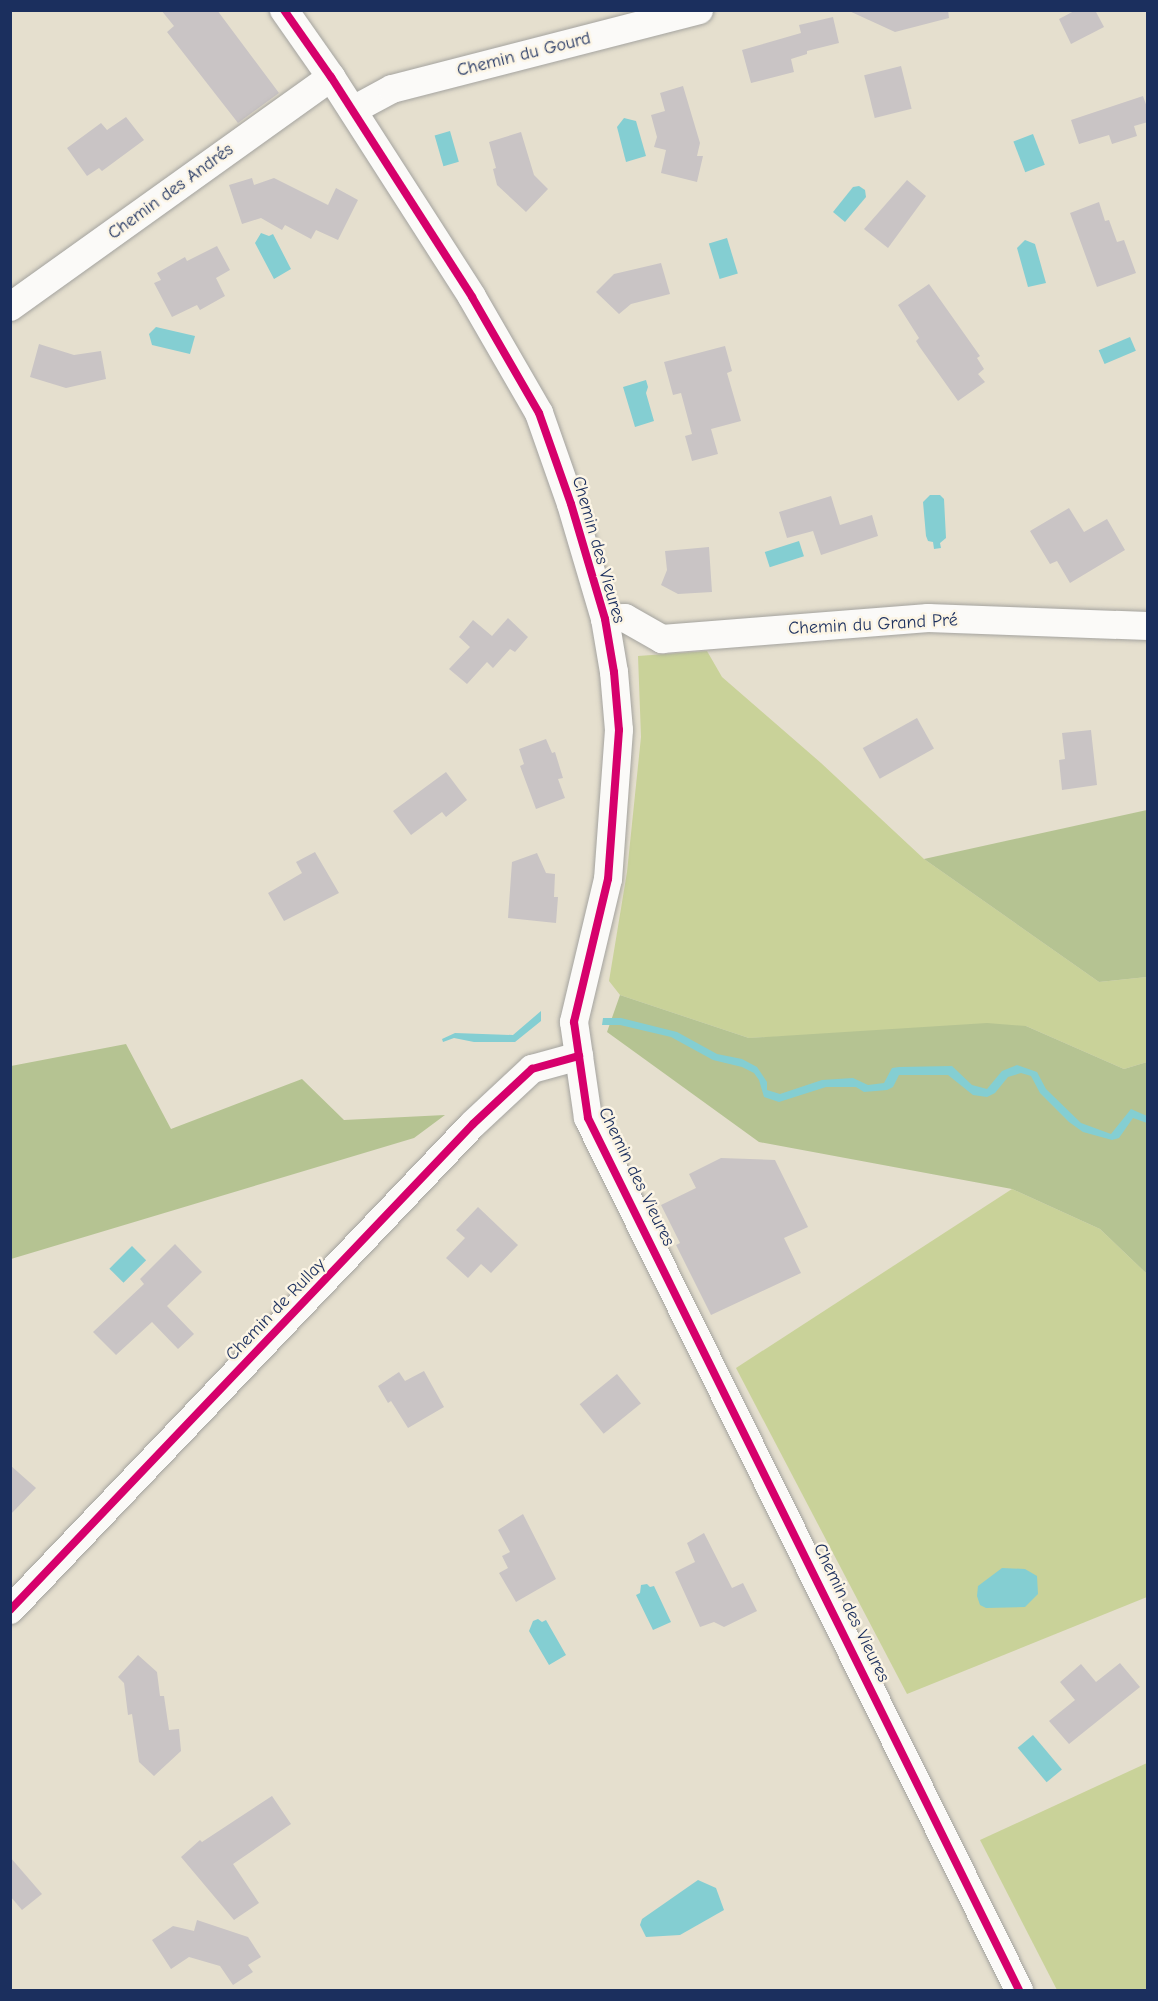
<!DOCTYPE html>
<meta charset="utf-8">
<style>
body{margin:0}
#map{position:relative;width:1158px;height:2001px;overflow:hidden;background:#e5dfce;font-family:"Comic Neue",sans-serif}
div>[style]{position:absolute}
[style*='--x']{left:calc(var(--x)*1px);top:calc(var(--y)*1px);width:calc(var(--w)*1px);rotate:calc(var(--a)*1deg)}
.green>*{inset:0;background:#c9d299}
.forest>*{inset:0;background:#b5c392}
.water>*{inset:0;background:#84ced2;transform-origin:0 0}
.building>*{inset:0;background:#c9c4c5;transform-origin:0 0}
.roads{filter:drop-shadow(0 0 2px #a4a39f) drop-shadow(0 0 2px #a4a39f)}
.street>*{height:28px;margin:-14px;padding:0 14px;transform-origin:14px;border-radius:14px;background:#fbfaf8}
.cycleway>*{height:8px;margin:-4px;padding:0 4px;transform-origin:4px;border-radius:4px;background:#d6006c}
span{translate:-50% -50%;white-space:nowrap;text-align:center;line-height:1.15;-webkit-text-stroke:5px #fcf5e5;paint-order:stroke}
.street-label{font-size:18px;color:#1b2f5e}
.frame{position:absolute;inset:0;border:12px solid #1b2f5e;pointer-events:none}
</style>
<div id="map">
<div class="green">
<i style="clip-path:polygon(707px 651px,722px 677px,821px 763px,924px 859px,1099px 982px,1147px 977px,1147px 1062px,1124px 1069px,1026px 1026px,749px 1038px,620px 995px,609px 981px,627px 872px,641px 737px,638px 656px)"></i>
<i style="clip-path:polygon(1012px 1189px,1100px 1229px,1147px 1274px,1147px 1597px,907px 1694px,736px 1368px)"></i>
<i style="clip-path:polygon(1147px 1763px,1147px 1990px,1057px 1990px,980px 1840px)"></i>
</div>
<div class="forest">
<i style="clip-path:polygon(1147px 810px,1147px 977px,1099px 982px,924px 859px)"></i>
<i style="clip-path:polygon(620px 995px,749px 1038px,987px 1023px,1026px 1026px,1124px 1069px,1147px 1062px,1147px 1274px,1100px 1229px,1012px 1189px,759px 1142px,607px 1032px)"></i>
<i style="clip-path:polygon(126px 1044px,171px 1129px,302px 1079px,344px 1120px,445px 1115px,414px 1138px,11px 1259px,11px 1066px)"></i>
</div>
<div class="water">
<i style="clip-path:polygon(624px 118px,636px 121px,646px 156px,626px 162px,617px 127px)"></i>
<i style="left:450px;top:131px;width:32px;height:16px;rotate:74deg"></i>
<i style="left:1033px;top:134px;width:33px;height:21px;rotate:69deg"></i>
<i style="clip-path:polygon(859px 186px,865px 190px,866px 197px,845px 222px,833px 212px,853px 187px)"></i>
<i style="clip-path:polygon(261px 233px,269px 236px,273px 234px,291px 269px,274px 279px,255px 243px)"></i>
<i style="left:727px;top:238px;width:37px;height:19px;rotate:73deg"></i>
<i style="clip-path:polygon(1025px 240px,1035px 244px,1046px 283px,1028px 287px,1017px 248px)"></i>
<i style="clip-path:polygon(156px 327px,195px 336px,190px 354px,152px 345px,149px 334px)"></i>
<i style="left:1130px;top:337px;width:15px;height:34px;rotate:67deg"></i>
<i style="clip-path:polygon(646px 380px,648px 387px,646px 393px,654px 421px,635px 427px,623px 387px)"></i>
<i style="clip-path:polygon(930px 495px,940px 495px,944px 499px,946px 538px,940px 543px,941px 548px,934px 549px,933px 542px,928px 541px,926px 536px,923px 502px)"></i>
<i style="left:799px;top:541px;width:16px;height:36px;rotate:72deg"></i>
<i style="clip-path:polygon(541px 1011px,541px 1021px,515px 1042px,474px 1042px,454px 1038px,443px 1042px,442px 1039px,455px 1033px,513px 1035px)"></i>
<i style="clip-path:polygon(603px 1018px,621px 1018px,677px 1032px,717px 1054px,742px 1059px,757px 1067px,767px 1082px,767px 1090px,780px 1094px,822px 1080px,853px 1078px,868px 1085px,884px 1083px,892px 1068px,899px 1067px,952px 1066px,972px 1085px,987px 1089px,1002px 1071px,1017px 1065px,1037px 1072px,1046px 1089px,1081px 1123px,1111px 1134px,1131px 1109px,1147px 1116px,1147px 1123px,1133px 1118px,1119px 1138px,1112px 1140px,1083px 1132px,1069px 1122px,1040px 1093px,1031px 1076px,1021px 1073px,1008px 1077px,995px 1093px,987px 1097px,973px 1095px,948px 1075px,899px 1075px,893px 1087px,887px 1090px,864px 1092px,856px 1087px,826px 1087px,779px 1102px,764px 1097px,759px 1080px,754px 1073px,742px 1067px,713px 1060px,671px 1037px,620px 1025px,602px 1025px)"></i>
<i style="left:132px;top:1246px;width:20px;height:32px;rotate:45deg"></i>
<i style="clip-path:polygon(1002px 1568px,1025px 1569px,1037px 1576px,1038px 1594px,1025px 1607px,986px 1608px,980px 1605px,977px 1596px,978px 1586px)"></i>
<i style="clip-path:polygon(647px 1584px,650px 1587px,654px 1586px,671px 1622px,653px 1630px,636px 1595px,640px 1593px,641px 1585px)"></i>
<i style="clip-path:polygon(538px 1619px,542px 1622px,546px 1620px,566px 1655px,549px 1665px,529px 1631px,533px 1621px)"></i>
<i style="left:1033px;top:1735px;width:45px;height:20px;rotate:50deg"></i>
<i style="clip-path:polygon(698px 1880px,716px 1888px,724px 1910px,680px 1935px,646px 1937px,640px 1925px,642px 1919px)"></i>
</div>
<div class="building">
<i style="clip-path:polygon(161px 10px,217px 10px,279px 93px,238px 123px,167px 32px,174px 26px)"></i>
<i style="clip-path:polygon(847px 10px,948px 10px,949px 18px,895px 32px)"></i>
<i style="clip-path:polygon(1076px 10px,1095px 10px,1104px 27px,1071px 44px,1059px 19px)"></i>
<i style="clip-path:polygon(833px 17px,839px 43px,807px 51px,807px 54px,791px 59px,794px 72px,751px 83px,742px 50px,801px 33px,799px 25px)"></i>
<i style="left:901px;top:66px;width:44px;height:38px;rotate:76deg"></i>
<i style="clip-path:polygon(683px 86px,700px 143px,697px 156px,703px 156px,697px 182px,661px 173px,666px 150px,654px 147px,657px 137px,651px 115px,665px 111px,660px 93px)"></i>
<i style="clip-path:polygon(1143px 96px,1148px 110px,1148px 122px,1134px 126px,1137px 136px,1112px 144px,1109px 135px,1079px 144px,1071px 120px)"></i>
<i style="clip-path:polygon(126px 117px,144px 140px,102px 171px,99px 168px,87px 176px,67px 148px,101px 123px,107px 130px)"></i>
<i style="clip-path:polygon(521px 132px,534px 175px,548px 189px,526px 212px,497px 185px,493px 169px,496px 168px,489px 142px)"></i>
<i style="clip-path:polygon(252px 178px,254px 185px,274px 178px,328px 205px,336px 188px,358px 200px,338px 240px,316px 230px,311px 239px,285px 225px,282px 230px,261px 218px,242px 224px,229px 185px)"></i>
<i style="clip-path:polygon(907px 180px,926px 196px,888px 248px,864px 229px)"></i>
<i style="clip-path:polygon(1099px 202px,1105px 221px,1109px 220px,1117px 242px,1124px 240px,1136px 273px,1097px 287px,1070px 213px)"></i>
<i style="clip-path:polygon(217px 246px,230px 270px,216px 278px,225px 296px,200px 310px,197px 305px,172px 317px,154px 283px,161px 280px,157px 273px,185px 257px,187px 261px)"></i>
<i style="clip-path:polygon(661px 263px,670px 294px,631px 304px,619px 314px,596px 292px,614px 274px)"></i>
<i style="clip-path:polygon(929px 284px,980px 356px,977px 358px,984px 369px,978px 374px,985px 382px,958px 401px,919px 346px,916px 341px,919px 338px,898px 305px)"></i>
<i style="clip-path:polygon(39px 344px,74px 355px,101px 351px,106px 379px,66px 388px,30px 377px)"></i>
<i style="clip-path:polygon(725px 346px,732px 371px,727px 373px,741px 421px,711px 429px,718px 454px,692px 461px,685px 436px,692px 434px,681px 393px,673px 395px,664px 362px)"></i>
<i style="clip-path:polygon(831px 496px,840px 525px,872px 515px,878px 536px,821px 555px,813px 531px,787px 538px,779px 512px)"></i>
<i style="clip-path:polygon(1069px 508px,1084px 532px,1107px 519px,1125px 550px,1070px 583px,1057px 561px,1050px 564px,1030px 531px)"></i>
<i style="clip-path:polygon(709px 547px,712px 592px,678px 594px,661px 585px,667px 570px,665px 551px)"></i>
<i style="clip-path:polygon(508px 618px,528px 637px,515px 652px,510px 649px,493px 668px,487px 662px,467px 684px,449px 669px,470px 647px,459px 637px,473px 620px,492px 636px)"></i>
<i style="left:917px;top:718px;width:35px;height:62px;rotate:61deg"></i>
<i style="clip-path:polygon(1091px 730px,1097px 785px,1062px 790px,1059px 760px,1065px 759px,1062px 733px)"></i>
<i style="clip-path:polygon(546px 739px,552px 753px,555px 752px,563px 778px,558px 779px,565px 798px,536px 809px,520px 766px,524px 764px,519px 749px)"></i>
<i style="clip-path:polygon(446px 772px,467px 800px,446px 817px,442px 812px,411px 835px,393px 811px)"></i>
<i style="clip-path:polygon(315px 852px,339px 893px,284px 921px,268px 893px,302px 873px,296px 862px)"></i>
<i style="clip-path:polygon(537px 853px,546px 873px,555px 874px,554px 897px,558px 897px,556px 923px,508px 918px,512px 862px)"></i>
<i style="clip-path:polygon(721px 1158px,775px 1160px,808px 1227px,784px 1238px,801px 1273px,711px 1315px,676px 1245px,680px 1243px,661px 1205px,696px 1188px,689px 1174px)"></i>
<i style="clip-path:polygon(478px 1207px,518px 1245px,491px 1273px,481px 1264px,468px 1278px,446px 1258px,465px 1238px,456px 1230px)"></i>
<i style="clip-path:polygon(175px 1244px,202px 1272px,167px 1306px,194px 1334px,178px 1349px,152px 1322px,116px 1355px,93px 1332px,144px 1284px,140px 1279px)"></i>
<i style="clip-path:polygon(424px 1371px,444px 1407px,408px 1428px,391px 1401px,388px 1403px,378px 1386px,399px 1372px,405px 1381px)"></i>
<i style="left:617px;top:1374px;width:38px;height:48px;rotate:51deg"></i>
<i style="clip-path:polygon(10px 1465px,36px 1488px,10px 1515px)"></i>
<i style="clip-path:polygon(523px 1514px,556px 1579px,516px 1602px,499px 1573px,508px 1568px,502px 1556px,510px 1552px,498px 1530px)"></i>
<i style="clip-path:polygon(704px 1533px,732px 1588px,743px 1583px,757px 1611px,724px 1627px,714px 1622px,700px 1627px,675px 1572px,695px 1562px,687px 1543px)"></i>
<i style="clip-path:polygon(138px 1655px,157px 1672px,160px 1696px,164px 1696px,169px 1730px,179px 1729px,181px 1751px,154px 1776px,139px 1762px,132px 1714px,128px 1715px,124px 1683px,118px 1677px)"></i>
<i style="clip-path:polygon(1120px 1663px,1140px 1687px,1069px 1744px,1049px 1721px,1075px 1700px,1060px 1682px,1081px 1664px,1096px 1682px)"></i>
<i style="clip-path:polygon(272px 1796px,291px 1824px,233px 1864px,259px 1903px,234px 1920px,181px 1857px,200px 1840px,202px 1842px)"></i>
<i style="clip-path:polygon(10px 1857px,42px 1894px,22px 1910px,10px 1896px)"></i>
<i style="clip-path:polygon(197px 1920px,248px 1937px,261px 1957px,248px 1965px,253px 1972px,233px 1985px,220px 1966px,189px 1957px,171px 1969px,152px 1940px,173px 1926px,194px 1931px)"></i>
</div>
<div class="roads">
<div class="street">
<i style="--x:284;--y:10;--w:82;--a:55"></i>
<i style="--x:331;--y:77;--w:261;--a:57.3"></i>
<i style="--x:472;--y:297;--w:134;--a:60"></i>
<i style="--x:539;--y:413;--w:96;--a:70.6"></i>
<i style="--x:571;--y:504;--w:120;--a:73.5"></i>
<i style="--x:605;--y:619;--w:54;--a:80.4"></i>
<i style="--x:614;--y:672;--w:58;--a:85.1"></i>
<i style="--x:619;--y:730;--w:149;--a:94.2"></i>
<i style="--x:608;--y:879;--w:147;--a:103.4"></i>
<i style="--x:574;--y:1022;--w:97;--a:81.7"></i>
<i style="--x:588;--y:1118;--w:973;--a:63.7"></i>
<i style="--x:353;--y:110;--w:44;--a:-28.3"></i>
<i style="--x:392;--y:89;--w:317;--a:-14.4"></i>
<i style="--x:10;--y:307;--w:395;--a:-35.6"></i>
<i style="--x:605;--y:619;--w:20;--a:-3"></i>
<i style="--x:625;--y:618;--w:43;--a:29.6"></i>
<i style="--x:662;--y:639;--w:267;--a:-4.5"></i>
<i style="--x:928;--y:618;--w:220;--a:2.1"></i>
<i style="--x:10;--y:1610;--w:671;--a:-46.39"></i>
<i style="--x:473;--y:1124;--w:81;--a:-43"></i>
<i style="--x:532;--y:1069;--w:49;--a:-15.5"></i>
</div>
</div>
<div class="cycleway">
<i style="--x:284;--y:10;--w:82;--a:55"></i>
<i style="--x:331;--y:77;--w:261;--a:57.3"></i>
<i style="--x:472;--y:297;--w:134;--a:60"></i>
<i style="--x:539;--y:413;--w:96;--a:70.6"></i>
<i style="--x:571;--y:504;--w:120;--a:73.5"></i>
<i style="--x:605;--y:619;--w:54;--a:80.4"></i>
<i style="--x:614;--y:672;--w:58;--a:85.1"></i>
<i style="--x:619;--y:730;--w:149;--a:94.2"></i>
<i style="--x:608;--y:879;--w:147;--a:103.4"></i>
<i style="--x:574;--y:1022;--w:97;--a:81.7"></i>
<i style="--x:588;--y:1118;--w:973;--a:63.7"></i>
<i style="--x:10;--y:1610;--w:671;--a:-46.39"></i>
<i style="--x:473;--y:1124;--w:81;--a:-43"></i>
<i style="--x:532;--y:1069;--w:49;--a:-15.5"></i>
</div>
<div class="street-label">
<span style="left:524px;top:55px;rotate:-14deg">Chemin du Gourd</span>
<span style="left:171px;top:192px;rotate:-36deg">Chemin des Andrés</span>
<span style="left:598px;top:550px;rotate:74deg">Chemin des Vieures</span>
<span style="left:873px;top:625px;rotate:-3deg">Chemin du Grand Pré</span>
<span style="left:636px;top:1177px;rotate:64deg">Chemin des Vieures</span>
<span style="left:276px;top:1310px;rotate:-46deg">Chemin de Rullay</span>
<span style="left:851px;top:1613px;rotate:64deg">Chemin des Vieures</span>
</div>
<div class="frame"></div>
</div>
